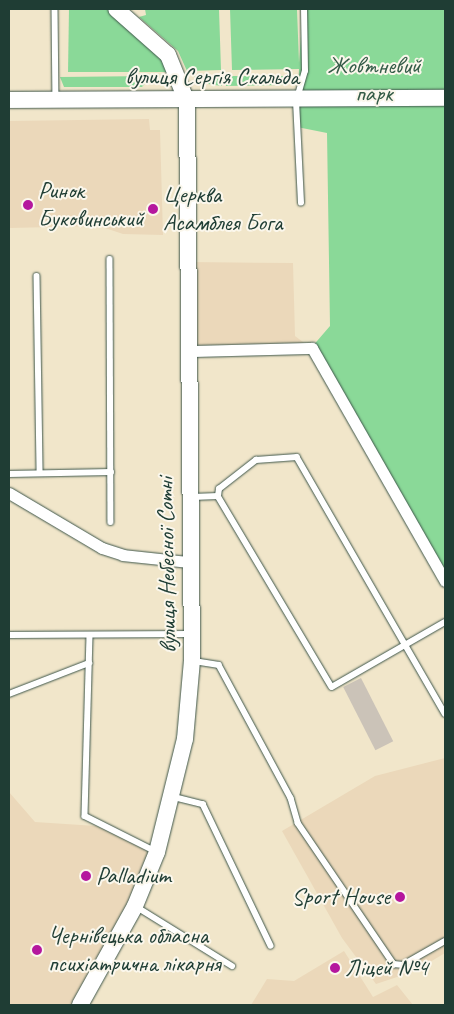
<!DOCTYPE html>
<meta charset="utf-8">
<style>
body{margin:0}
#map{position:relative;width:454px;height:1014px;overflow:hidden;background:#f1e6ca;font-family:Caveat,sans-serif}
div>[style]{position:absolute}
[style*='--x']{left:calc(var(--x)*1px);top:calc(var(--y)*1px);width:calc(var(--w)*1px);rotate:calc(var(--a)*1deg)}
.built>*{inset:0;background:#ebd8ba}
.industrial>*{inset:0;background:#cbc3b8;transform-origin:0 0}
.green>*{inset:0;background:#8ad998}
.roads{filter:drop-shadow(0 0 1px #3e564a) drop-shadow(0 0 1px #3e564a)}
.lane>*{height:5.5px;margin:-2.75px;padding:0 2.75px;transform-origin:2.75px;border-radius:2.75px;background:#fff}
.street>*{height:11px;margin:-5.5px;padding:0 5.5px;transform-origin:5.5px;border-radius:5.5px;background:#fff}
.secondary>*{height:16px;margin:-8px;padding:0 8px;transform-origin:8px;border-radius:8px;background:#fff}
.dots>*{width:14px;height:14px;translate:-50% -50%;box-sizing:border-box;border:2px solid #fbf7ec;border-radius:50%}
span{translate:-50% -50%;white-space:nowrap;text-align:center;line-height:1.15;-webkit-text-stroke:4px #fbf7ec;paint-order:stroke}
.park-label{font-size:24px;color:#345c48}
.street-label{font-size:24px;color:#1f3d34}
.poi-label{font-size:24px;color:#1f3d34}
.left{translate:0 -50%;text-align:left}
.right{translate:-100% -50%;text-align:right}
.frame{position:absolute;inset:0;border:10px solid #1f3d34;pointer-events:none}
</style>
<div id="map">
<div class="built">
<i style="clip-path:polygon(149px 119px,150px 130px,160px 130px,163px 235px,123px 234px,99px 226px,9px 228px,9px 121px)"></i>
<i style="clip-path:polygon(188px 262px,293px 263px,295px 336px,311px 348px,188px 352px)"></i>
<i style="clip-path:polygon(445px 758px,445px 953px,415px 971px,376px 984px,342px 938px,282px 831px,375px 776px)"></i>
<i style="clip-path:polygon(9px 792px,35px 822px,96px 826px,157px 852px,80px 1005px,9px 1005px)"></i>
<i style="clip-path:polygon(344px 951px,373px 997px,397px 985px,413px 1005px,251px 1005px,267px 979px,294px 981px)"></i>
</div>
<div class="industrial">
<i style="left:361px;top:678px;width:71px;height:20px;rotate:63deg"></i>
</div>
<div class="green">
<i style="clip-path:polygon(69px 9px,108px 9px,163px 56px,170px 72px,68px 72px)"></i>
<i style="clip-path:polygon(145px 9px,219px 9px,221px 70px,187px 71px,178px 51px,139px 17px,146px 15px)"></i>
<i style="clip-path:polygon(230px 9px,297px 9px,299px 63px,303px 9px,445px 9px,445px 583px,311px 348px,330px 326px,327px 133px,297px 127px,299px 69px,232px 70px)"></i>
<i style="clip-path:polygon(151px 76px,142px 87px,64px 87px,60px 77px)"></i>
<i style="clip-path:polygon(194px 76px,222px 76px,222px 86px,208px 84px)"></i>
<i style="clip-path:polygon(226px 76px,293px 76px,285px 85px,226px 86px)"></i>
</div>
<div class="roads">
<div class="lane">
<i style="--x:55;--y:9;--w:90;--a:89.4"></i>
<i style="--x:301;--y:203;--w:101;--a:-92.8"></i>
<i style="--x:296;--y:102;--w:32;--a:-74"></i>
<i style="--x:305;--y:71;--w:62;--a:-90.9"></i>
<i style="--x:110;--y:259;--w:263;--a:89.8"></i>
<i style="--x:37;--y:276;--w:194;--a:89.1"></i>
<i style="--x:9;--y:474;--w:102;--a:-1.1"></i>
<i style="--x:218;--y:496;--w:222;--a:59.2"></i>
<i style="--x:332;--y:687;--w:130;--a:-29.9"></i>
<i style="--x:192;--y:497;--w:26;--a:-2"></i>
<i style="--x:218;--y:496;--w:7;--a:-82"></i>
<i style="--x:219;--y:489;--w:47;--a:-38.1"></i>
<i style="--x:256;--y:460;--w:41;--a:-4.2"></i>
<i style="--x:297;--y:457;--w:296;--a:60"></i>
<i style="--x:9;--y:635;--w:180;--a:-0.3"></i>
<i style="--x:90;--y:636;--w:180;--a:91.6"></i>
<i style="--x:85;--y:816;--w:78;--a:26.6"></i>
<i style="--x:194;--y:661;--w:25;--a:9"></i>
<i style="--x:219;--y:665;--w:151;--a:61.6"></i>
<i style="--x:291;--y:798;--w:26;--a:74"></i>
<i style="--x:298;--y:823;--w:171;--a:55.8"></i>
<i style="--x:394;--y:964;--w:9;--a:6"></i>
<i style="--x:403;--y:965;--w:48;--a:-29.7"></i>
<i style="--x:9;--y:694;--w:86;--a:-21.2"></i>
<i style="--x:174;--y:797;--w:30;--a:14"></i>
<i style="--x:203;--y:804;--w:157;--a:64.4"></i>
<i style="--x:137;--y:907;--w:112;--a:31.8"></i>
</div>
<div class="street">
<i style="--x:189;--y:351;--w:123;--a:-1.4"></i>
<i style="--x:312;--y:348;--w:268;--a:60.3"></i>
<i style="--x:9;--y:493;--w:108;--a:30.6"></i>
<i style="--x:102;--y:548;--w:22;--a:18"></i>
<i style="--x:123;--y:555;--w:66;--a:6.1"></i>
</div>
<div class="secondary">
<i style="--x:9;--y:100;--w:436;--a:-0.3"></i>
<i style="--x:80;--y:1005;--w:113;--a:-60.9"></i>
<i style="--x:135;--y:906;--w:58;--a:-67.8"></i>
<i style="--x:157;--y:852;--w:116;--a:-76.1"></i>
<i style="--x:185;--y:739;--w:78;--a:-84.9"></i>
<i style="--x:192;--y:661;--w:559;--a:-90.51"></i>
<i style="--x:187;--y:102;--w:51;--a:-112"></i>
<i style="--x:168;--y:55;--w:69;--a:-138.5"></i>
</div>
</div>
<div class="dots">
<i style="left:28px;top:205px;background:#b5179e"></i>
<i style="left:153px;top:209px;background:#b5179e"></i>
<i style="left:86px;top:876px;background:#b5179e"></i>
<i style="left:400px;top:897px;background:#b5179e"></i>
<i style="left:37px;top:950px;background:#b5179e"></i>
<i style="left:335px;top:968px;background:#b5179e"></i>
</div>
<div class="park-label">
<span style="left:374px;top:80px">Жовтневий<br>парк</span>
</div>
<div class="street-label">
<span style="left:212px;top:77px">вулиця Сергія Скальда</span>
<span style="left:167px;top:565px;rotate:-91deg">вулиця Небесної Сотні</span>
</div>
<div class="poi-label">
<span class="left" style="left:38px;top:205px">Ринок<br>Буковинський</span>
<span class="left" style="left:163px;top:209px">Церква<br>Асамблея Бога</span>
<span class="left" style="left:96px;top:876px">Palladium</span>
<span class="right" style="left:390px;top:897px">Sport House</span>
<span class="left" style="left:48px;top:950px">Чернівецька обласна<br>психіатрична лікарня</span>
<span class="left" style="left:345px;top:968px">Ліцей №4</span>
</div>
<div class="frame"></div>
</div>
